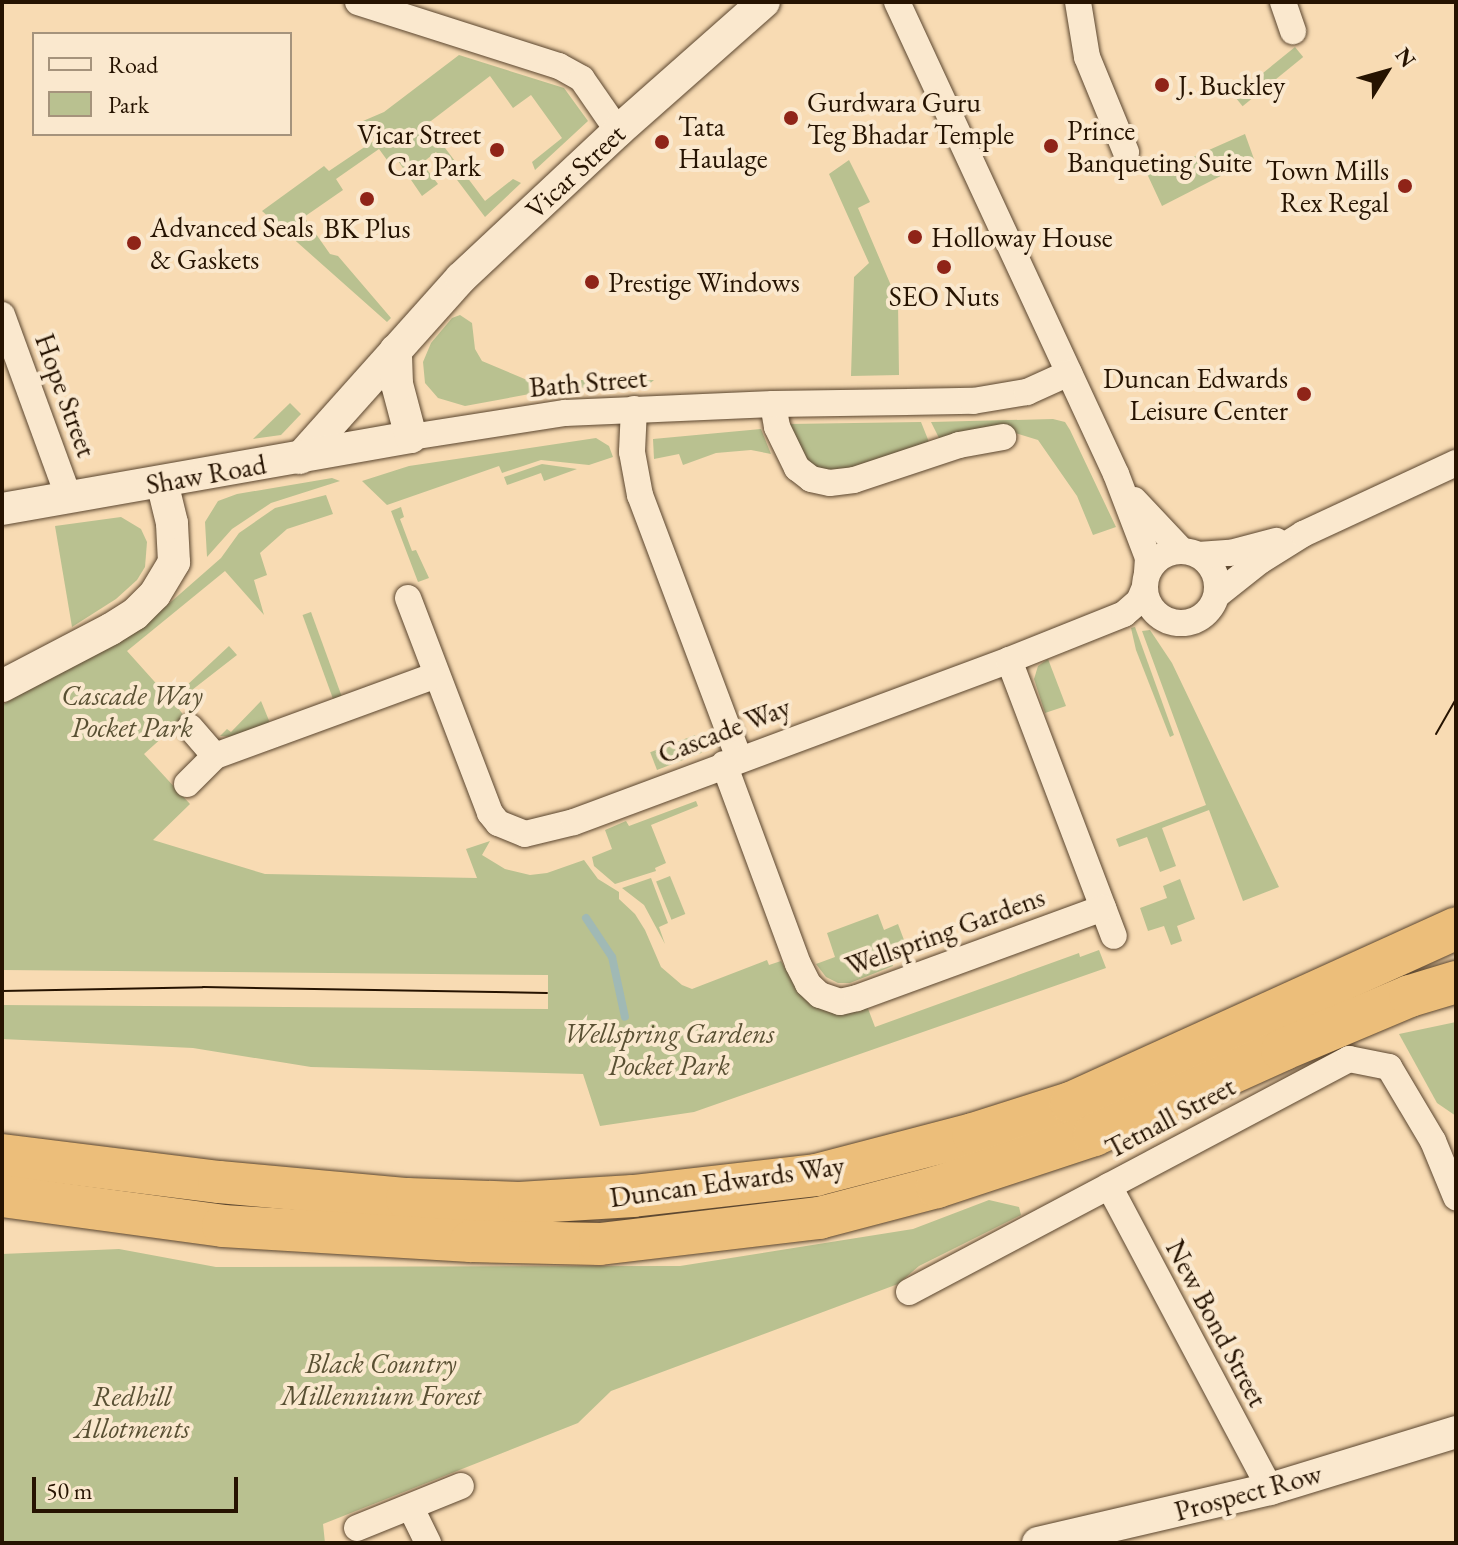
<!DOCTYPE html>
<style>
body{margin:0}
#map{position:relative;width:1458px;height:1545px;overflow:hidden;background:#f8dbb3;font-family:"EB Garamond",serif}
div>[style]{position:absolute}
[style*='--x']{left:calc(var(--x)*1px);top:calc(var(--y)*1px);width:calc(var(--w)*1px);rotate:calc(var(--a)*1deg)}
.green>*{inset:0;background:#b9c190;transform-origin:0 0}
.stream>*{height:8px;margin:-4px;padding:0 4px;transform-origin:4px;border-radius:4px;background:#a0b9b5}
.roads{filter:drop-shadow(0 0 2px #5a452e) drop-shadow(0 0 2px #5a452e)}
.minor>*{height:26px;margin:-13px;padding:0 13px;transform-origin:13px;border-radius:13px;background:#fae8ce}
.minor>.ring{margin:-13px;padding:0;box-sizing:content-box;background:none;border:26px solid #fae8ce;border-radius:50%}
.tertiary>*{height:32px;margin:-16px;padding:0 16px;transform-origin:16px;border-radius:16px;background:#fae8ce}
.trunk>*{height:42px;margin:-21px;padding:0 21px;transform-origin:21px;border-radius:21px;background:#ecbe7a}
.tram>*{height:2px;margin:-1px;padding:0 1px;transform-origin:1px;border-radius:1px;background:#261301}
.dots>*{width:22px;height:22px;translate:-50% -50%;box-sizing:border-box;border:4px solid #fae8ce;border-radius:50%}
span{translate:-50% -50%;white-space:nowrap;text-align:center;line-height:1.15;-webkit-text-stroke:8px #fae8ce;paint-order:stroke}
.poi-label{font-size:28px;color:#261301}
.left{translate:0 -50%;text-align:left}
.right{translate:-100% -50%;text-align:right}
.street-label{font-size:28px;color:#261301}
.park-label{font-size:28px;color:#595033;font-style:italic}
.frame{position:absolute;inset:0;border:4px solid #261301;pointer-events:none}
.legend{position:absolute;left:32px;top:32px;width:260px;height:104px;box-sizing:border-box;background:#fae8ce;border:2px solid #a5937c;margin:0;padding:10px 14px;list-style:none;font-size:24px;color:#261301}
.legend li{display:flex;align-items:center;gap:16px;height:40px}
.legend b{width:40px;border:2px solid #a5937c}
.north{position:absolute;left:1346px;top:32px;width:80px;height:80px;-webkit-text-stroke:6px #fae8ce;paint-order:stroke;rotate:53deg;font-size:22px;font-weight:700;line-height:32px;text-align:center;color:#261301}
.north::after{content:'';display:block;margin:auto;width:28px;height:36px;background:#261301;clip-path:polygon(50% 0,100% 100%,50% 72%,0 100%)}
.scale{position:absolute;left:32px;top:1477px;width:206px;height:36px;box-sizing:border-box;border:4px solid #261301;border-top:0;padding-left:10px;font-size:24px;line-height:28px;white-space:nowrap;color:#261301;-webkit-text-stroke:6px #fae8ce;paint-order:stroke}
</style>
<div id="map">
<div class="green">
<i style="left:1295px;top:47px;width:13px;height:78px;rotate:51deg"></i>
<i style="clip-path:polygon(459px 55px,564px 88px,588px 121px,535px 170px,532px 162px,562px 138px,531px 95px,513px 108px,490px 76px,427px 124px,485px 201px,513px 179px,521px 183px,485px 217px,436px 152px,422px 163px,438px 184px,422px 196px,394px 155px,387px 160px,379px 149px,336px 179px,343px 190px,304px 217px,330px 254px,338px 256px,391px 318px,387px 322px,262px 211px,324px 166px,329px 171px,375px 140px,363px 121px,384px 112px)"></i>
<i style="clip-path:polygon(1245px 134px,1254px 159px,1162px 206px,1142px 163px,1166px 169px)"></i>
<i style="clip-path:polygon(849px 160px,870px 202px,858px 208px,898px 302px,899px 375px,851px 376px,854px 277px,869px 263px,829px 174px)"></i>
<i style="clip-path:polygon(460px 315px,472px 323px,475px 349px,482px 361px,551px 390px,465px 406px,438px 398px,425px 383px,423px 362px,431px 343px,452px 318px)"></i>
<i style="clip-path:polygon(581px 380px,654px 380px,648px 385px,593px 391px,580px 387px)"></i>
<i style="clip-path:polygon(290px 403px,301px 414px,281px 435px,253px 439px)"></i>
<i style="clip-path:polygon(1053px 419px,1065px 422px,1070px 430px,1116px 527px,1093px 535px,1077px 496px,1038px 440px,1009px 431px,941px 442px,931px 422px)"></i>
<i style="clip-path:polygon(921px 422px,931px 447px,840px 473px,813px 471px,788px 424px)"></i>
<i style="clip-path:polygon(761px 429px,771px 454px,751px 450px,716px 453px,683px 465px,679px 454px,654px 459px,653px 439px)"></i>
<i style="clip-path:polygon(596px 438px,609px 446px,613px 457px,589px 465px,541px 460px,502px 473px,499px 466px,387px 505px,362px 481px,409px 466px)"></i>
<i style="clip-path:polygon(542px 464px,577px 469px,544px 481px,541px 473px,507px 485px,504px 477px)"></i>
<i style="clip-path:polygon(332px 478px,340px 481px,271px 503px,232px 529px,207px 557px,205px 522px,218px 501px,237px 494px)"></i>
<i style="clip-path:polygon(326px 495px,333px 514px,287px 529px,260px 553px,267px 575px,254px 580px,264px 615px,225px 571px,127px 651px,171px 700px,229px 646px,237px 655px,192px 690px,194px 694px,178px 708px,185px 717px,144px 754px,190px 804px,153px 840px,265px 874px,477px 878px,466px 849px,490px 841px,482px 855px,505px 869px,530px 875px,547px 873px,584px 860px,598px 879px,619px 892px,619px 899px,635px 914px,645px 930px,661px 967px,682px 985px,692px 989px,767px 960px,769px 965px,781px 961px,801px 995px,867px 1006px,875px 1027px,1079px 953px,1080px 957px,1099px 950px,1106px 968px,694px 1112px,600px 1126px,583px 1074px,311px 1067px,193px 1048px,2px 1039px,2px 1005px,548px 1009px,548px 975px,2px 970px,2px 705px,156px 615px,221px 558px,239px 533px,275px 508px)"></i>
<i style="clip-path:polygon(401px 507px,404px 517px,400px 519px,412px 551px,416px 550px,429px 578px,418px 582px,391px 511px)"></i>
<i style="clip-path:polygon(121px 517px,141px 529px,147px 542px,145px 567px,137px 580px,116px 599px,72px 627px,55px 526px)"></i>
<i style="left:311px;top:612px;width:90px;height:9px;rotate:70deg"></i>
<i style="clip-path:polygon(1135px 627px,1174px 735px,1170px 737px,1136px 650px,1131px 628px)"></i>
<i style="clip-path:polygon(1150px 630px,1172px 663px,1279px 887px,1243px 901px,1209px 810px,1162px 828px,1176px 866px,1160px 872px,1147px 837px,1119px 847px,1116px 839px,1206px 805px,1142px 631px)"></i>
<i style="clip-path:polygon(1048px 659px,1066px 706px,1045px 713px,1034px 679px,1038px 666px)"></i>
<i style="clip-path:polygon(261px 701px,270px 723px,232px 737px,220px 736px,227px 729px,231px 732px)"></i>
<i style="left:695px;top:735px;width:19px;height:48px;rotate:69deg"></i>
<i style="clip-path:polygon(696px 801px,698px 806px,651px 825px,666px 863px,655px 868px,656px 871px,615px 884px,594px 866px,592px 857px,612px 849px,605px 830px,626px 821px,629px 826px)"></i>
<i style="left:670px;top:876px;width:41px;height:15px;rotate:68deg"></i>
<i style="clip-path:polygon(651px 878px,668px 923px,659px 927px,665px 944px,644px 905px,622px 888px)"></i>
<i style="clip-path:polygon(1180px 879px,1195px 919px,1177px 926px,1182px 941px,1171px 945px,1164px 926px,1148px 931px,1140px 908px,1167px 898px,1163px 886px)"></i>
<i style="clip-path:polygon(878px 914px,884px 930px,898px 924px,904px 940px,886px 947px,893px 966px,850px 983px,838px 983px,826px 977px,816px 964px,835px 957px,827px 933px)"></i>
<i style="clip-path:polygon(1456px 1022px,1456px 1116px,1437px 1103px,1399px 1034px)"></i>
<i style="clip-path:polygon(989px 1200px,1019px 1207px,1021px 1215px,919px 1266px,898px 1284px,611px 1391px,578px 1423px,323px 1524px,325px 1543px,2px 1543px,2px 1254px,119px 1249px,216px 1267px,680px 1266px,913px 1229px)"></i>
</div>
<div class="stream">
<i style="--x:586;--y:918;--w:47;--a:56.3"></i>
<i style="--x:612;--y:957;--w:61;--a:77.8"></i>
</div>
<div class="roads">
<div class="minor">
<i style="--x:358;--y:2;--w:211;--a:17.7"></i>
<i style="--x:559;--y:66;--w:26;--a:29"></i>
<i style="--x:582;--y:79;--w:63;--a:55.3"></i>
<i style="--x:897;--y:2;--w:520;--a:65.11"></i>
<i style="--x:1116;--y:474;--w:90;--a:69.1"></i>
<i style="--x:1148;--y:558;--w:16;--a:94"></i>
<i style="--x:1078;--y:2;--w:56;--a:80.7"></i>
<i style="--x:1087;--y:57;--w:103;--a:67.7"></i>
<i style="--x:1283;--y:2;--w:31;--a:71"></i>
<i style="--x:2;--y:315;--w:195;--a:69.9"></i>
<i style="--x:773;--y:404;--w:23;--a:80"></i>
<i style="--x:777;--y:427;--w:46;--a:64"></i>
<i style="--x:797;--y:468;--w:18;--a:38"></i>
<i style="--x:811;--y:479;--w:19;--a:12"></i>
<i style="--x:830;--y:483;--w:24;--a:-7"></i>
<i style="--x:854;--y:480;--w:111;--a:-18.4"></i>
<i style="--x:959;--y:445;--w:45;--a:-10.3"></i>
<i style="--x:634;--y:409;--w:43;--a:92.7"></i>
<i style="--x:632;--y:452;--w:44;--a:79.5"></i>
<i style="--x:640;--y:495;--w:281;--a:69.4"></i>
<i style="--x:411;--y:437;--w:156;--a:-8.9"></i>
<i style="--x:565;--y:413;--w:208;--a:-2.5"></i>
<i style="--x:773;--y:404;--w:200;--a:-0.9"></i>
<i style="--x:973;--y:401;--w:55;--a:-9.5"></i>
<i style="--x:1027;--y:392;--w:46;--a:-24.3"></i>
<i style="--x:1134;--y:500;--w:70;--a:46.7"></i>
<i class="ring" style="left:1145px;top:551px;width:46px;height:46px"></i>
<i style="--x:1198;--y:555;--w:32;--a:-4"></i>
<i style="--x:1230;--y:553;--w:48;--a:-14.6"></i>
<i style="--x:1217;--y:595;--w:55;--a:-38.3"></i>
<i style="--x:1260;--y:561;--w:51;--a:-32.1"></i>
<i style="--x:1303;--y:534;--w:169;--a:-24.9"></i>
<i style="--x:408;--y:598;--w:230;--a:69.1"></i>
<i style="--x:490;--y:813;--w:13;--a:51"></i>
<i style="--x:498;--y:823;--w:29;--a:22"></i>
<i style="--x:525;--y:834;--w:50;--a:-13.8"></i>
<i style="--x:574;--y:822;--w:464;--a:-20.4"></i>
<i style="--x:1009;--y:660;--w:124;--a:-21.8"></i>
<i style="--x:1124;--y:614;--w:20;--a:-41"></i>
<i style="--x:1139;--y:601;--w:13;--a:-67"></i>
<i style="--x:1009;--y:660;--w:295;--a:69.2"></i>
<i style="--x:215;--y:756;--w:235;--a:-20.1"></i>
<i style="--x:724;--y:764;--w:213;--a:69.7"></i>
<i style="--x:798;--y:964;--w:22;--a:63"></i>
<i style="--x:808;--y:984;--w:16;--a:43"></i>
<i style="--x:820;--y:995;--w:21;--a:19"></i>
<i style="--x:840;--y:1002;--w:17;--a:-13"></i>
<i style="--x:857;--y:998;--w:262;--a:-20.1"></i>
<i style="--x:187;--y:784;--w:40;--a:-45"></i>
<i style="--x:215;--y:756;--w:38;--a:-131"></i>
<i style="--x:1109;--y:1186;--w:343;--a:62"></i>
<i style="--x:909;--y:1292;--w:498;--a:-27.9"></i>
<i style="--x:1349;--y:1059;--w:41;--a:11.3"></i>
<i style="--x:1389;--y:1067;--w:86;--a:59.3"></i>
<i style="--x:1433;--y:1141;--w:61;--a:67.7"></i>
<i style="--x:411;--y:1508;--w:39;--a:64"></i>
<i style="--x:357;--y:1528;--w:112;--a:-22"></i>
</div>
<div class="tertiary">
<i style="--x:300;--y:458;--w:241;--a:-48.2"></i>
<i style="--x:461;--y:278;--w:215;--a:-43.1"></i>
<i style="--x:618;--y:131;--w:195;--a:-41.5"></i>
<i style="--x:2;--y:509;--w:415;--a:-10"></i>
<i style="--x:411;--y:437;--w:55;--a:-104.8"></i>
<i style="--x:397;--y:384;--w:34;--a:-92"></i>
<i style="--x:2;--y:686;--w:123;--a:-27.6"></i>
<i style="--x:111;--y:629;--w:28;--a:-32"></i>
<i style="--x:135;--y:614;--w:28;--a:-45"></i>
<i style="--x:155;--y:594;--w:37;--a:-59"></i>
<i style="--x:174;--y:562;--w:39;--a:-93"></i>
<i style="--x:172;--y:523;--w:42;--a:-103.7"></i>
<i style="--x:1038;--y:1543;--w:238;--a:-13.1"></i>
<i style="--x:1270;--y:1489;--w:195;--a:-17"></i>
</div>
<div class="trunk">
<i style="--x:2;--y:1155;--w:219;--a:7.1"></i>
<i style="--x:219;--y:1182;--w:189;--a:5.2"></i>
<i style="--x:407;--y:1199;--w:112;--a:2"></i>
<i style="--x:519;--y:1203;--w:114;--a:-3.5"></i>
<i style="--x:633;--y:1196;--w:184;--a:-6.5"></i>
<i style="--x:816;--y:1175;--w:162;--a:-14.6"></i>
<i style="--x:973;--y:1134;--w:103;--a:-17.6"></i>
<i style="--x:1071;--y:1103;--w:423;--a:-24.4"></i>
<i style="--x:2;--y:1196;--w:223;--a:7.7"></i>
<i style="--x:223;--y:1226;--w:248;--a:3.5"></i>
<i style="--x:471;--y:1241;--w:129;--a:1.3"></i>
<i style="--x:600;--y:1244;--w:221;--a:-6.8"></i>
<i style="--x:819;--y:1218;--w:122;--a:-14.7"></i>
<i style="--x:937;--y:1187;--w:165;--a:-18.3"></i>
<i style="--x:1094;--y:1135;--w:206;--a:-24.3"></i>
<i style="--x:1282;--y:1050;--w:139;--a:-22.9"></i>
<i style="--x:1410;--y:996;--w:48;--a:-16.9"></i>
</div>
</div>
<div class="tram">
<i style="--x:1436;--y:734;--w:40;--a:-60.3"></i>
<i style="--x:1456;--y:740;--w:1;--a:-90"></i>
<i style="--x:2;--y:991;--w:201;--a:-1.1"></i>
<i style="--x:203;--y:987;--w:344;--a:1"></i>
</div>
<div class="dots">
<i style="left:1162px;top:85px;background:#8f2418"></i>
<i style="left:791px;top:118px;background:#8f2418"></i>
<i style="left:662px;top:142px;background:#8f2418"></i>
<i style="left:1051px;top:146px;background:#8f2418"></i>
<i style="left:497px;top:150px;background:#8f2418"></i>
<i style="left:1405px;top:186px;background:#8f2418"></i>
<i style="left:367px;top:199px;background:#8f2418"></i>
<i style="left:915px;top:237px;background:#8f2418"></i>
<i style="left:134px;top:243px;background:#8f2418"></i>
<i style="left:944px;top:267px;background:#8f2418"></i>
<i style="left:592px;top:282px;background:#8f2418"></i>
<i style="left:1304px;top:394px;background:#8f2418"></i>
</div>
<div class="poi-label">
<span class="left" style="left:1178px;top:85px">J. Buckley</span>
<span class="left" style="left:807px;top:118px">Gurdwara Guru<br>Teg Bhadar Temple</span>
<span class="left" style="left:678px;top:142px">Tata<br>Haulage</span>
<span class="left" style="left:1067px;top:146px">Prince<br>Banqueting Suite</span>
<span class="right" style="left:481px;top:150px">Vicar Street<br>Car Park</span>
<span class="right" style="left:1389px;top:186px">Town Mills<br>Rex Regal</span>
<span class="left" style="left:150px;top:243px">Advanced Seals<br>&amp; Gaskets</span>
<span style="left:367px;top:228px">BK Plus</span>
<span class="left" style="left:931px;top:237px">Holloway House</span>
<span class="left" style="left:608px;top:282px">Prestige Windows</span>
<span style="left:944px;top:296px">SEO Nuts</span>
<span class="right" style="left:1288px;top:394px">Duncan Edwards<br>Leisure Center</span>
</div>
<div class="street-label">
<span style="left:575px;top:171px;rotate:-43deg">Vicar Street</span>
<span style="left:588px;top:382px;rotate:-5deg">Bath Street</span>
<span style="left:66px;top:395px;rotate:70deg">Hope Street</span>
<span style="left:206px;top:474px;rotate:-10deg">Shaw Road</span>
<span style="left:724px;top:730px;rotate:-21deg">Cascade Way</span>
<span style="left:945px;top:931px;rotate:-20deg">Wellspring Gardens</span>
<span style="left:1170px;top:1117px;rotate:-28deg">Tetnall Street</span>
<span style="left:727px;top:1181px;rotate:-8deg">Duncan Edwards Way</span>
<span style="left:1217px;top:1323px;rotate:62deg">New Bond Street</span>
<span style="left:1248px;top:1492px;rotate:-15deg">Prospect Row</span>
</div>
<div class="park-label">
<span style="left:132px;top:711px">Cascade Way<br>Pocket Park</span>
<span style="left:669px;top:1049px">Wellspring Gardens<br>Pocket Park</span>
<span style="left:381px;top:1379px">Black Country<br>Millennium Forest</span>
<span style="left:132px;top:1412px">Redhill<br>Allotments</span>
</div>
<div class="frame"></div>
<ul class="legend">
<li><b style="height:10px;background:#fae8ce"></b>Road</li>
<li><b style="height:22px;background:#b9c190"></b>Park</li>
</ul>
<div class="north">N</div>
<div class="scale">50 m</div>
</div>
